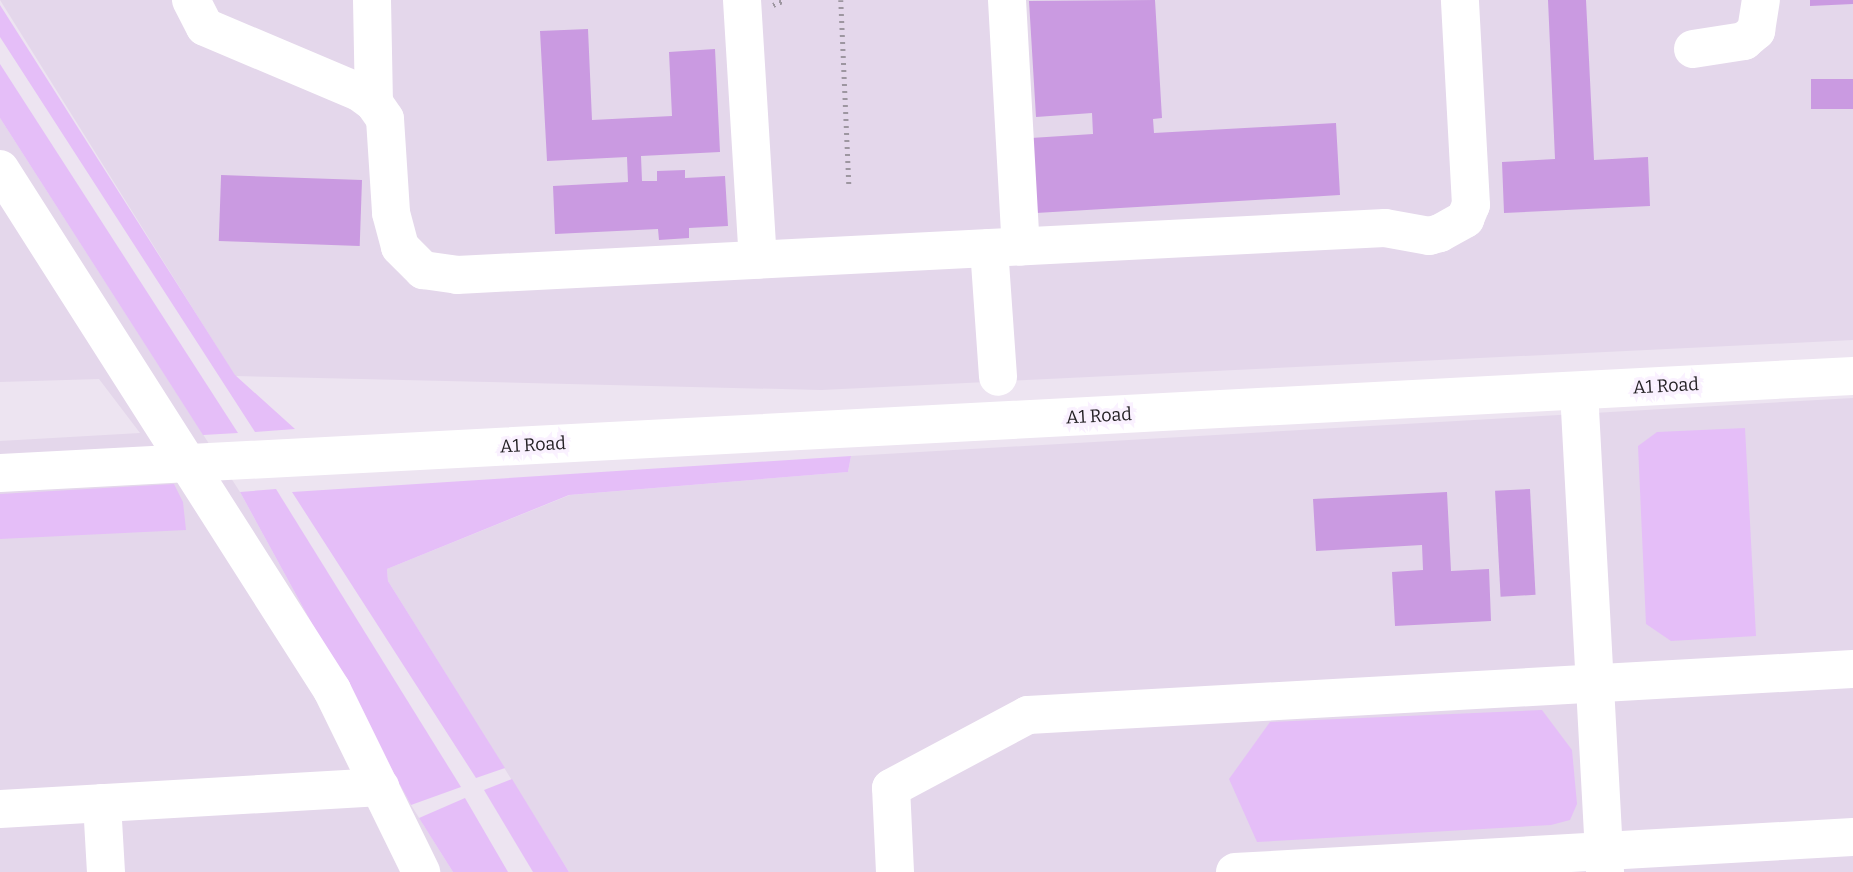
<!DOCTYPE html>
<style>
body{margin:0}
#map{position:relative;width:1853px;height:872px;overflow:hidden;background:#ede4f1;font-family:Bitter,serif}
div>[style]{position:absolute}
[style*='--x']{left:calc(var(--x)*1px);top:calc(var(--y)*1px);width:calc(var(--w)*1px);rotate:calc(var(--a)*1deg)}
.built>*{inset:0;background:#e4d7eb}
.green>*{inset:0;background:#e5bef8}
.building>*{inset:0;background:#ca9ae1;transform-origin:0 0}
.path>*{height:4.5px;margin-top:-2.25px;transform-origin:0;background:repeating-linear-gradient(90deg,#9d96a0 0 2px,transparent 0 7px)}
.minor>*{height:38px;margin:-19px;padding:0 19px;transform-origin:19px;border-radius:19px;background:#fff}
span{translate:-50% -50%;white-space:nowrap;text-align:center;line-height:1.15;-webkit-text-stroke:7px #faf1ff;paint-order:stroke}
.street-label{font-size:18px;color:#242125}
</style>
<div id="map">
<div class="built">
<i style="clip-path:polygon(0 0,1853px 0,1853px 340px,821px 390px,235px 376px)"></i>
<i style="clip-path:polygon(0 118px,240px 492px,411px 805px,453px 872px,0 872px,0 441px,140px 433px,99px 379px,0 382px)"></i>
<i style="clip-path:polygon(1853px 398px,1853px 872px,569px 872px,388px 581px,387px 569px,570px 495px,848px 472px,851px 456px)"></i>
</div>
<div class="green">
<i style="clip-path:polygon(0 5px,235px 375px,295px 429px,255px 432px,0 37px)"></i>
<i style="clip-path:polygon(0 64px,238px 433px,203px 435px,0 118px)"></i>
<i style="clip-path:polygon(1745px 428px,1756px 636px,1671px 641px,1646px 624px,1638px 446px,1657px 432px)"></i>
<i style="clip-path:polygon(851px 456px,848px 472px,569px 495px,387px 569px,388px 581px,505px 768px,476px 778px,292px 492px)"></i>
<i style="clip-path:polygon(174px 484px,183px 502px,186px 530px,0 539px,0 494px)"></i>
<i style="clip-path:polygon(276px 489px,461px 787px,411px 805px,240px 492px)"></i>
<i style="clip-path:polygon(1542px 710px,1572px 750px,1577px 804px,1570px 820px,1551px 825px,1257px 842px,1229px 779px,1270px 722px)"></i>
<i style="clip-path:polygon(512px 779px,569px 872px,533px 872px,484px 790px)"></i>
<i style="clip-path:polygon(465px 798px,508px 872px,453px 872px,419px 818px)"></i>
</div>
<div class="building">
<i style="clip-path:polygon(1155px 0,1162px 118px,1153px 119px,1154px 133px,1336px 123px,1340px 195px,1036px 213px,1031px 138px,1093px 134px,1092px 113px,1036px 117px,1029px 1px)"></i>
<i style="clip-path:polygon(1548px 0,1586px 0,1594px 160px,1648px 157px,1650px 206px,1504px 213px,1502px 162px,1555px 159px)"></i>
<i style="clip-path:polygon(1810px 0,1853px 0,1853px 4px,1810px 6px)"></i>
<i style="clip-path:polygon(588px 29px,592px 120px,672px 116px,669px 52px,715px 49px,720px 152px,641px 156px,642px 181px,657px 181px,657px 171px,685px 170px,685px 178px,725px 176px,728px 226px,689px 228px,689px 238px,659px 240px,658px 229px,555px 234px,553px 186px,628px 182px,627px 157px,547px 161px,540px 31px)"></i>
<i style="left:1853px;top:79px;width:30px;height:42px;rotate:90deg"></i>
<i style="left:362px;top:180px;width:66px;height:141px;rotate:92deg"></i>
<i style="left:1530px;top:489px;width:106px;height:35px;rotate:87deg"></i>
<i style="clip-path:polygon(1447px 492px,1451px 571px,1489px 569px,1491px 621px,1395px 626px,1392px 572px,1423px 570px,1422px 545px,1316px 551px,1313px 499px)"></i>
</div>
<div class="path">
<i style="--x:841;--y:0;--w:184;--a:87.5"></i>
<i style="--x:773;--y:5;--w:13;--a:-23"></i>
</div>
<div class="minor">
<i style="--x:191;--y:0;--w:30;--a:63"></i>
<i style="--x:205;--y:27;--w:167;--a:22.9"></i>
<i style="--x:359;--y:92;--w:19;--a:36"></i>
<i style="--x:374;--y:103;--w:19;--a:55"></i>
<i style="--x:385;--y:119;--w:94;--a:86.3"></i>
<i style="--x:391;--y:213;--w:35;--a:75"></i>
<i style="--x:400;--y:247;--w:33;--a:45"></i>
<i style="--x:423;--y:270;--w:34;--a:8"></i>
<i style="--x:457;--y:275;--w:929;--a:-2.9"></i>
<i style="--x:1385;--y:228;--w:45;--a:10.3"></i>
<i style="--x:1429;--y:236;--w:11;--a:-15"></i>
<i style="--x:1440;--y:233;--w:29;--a:-29"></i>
<i style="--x:1465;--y:219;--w:15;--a:-67"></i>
<i style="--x:1471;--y:205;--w:205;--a:-93.1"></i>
<i style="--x:372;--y:0;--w:103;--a:88.9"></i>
<i style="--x:742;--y:0;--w:260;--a:86.5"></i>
<i style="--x:1007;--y:0;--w:247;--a:86.8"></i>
<i style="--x:1693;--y:49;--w:52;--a:-8.9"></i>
<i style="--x:1744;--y:41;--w:16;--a:-40"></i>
<i style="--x:1756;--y:31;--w:31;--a:-81"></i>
<i style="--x:0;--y:169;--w:618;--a:57.49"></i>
<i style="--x:332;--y:690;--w:203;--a:63.9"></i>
<i style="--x:989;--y:248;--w:129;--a:86"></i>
<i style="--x:1579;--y:391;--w:482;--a:86.9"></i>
<i style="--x:0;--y:473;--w:1856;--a:-3"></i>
<i style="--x:102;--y:803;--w:69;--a:86.7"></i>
<i style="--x:0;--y:809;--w:381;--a:-3.3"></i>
<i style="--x:895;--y:872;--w:84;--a:-92.7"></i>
<i style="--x:891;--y:788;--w:155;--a:-28.1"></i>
<i style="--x:1028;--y:715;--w:826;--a:-3.19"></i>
<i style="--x:1235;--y:872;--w:619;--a:-3.24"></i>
</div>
<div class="street-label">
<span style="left:1666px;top:386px;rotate:-3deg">A1 Road</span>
<span style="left:1099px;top:416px;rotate:-3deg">A1 Road</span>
<span style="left:533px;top:445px;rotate:-3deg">A1 Road</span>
</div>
</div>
